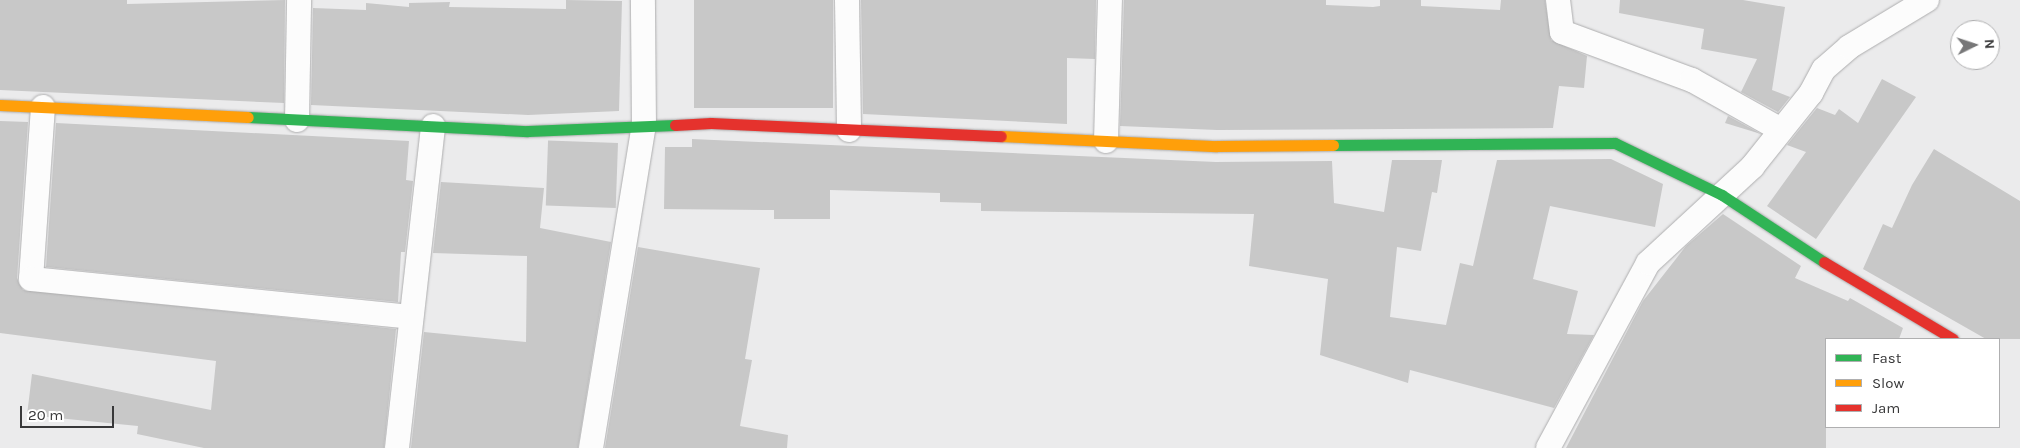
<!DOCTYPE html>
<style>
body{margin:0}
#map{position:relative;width:2020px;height:448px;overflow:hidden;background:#ebebec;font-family:Karla,sans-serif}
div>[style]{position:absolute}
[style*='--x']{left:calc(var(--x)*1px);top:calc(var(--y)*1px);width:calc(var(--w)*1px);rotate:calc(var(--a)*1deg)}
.building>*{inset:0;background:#c8c8c8;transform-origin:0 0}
.roads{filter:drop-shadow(0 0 1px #adadae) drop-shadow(0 0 1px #adadae)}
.street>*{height:24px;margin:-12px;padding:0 12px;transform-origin:12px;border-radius:12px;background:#fcfcfc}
.fast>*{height:11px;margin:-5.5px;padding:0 5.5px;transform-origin:5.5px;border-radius:5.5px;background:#30b455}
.slow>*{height:11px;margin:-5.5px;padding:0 5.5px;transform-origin:5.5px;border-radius:5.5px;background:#ff9f0a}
.jam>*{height:11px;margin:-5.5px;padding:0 5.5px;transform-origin:5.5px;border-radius:5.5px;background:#e5322d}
span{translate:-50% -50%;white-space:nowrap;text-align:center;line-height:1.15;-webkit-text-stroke:4px #fff;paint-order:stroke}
.legend{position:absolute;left:1825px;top:338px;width:175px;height:90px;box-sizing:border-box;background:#fff;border:1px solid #afafb0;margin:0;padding:6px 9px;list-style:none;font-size:15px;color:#383839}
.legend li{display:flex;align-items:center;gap:10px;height:25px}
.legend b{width:25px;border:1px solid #afafb0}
.north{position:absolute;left:1950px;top:20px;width:50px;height:50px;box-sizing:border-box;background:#fff;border:1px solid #afafb0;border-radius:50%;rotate:86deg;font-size:14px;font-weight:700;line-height:20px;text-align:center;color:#383839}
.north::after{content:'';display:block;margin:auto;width:18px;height:22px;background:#777778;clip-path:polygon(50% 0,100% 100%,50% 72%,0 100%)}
.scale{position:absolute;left:20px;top:406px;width:94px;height:22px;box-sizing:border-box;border:2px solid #383839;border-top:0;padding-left:6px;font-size:15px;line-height:18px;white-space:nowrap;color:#383839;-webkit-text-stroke:4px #fff;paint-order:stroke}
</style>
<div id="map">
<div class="building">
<i style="clip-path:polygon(0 0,127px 0,127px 4px,285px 0,284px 103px,0 90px)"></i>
<i style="clip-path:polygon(566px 0,622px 1px,619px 111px,528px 115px,311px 105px,313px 8px,366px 10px,366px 3px,409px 7px,409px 3px,450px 2px,449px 7px,566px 9px)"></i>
<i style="left:694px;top:0;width:139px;height:108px"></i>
<i style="clip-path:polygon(861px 0,1096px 0,1095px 59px,1067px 58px,1067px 124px,863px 114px)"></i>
<i style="clip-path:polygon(1124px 0,1326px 0,1326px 5px,1373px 7px,1380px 6px,1380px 0,1421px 0,1421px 6px,1500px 10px,1501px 0,1545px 0,1551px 40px,1587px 56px,1584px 88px,1559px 86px,1553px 128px,1217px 130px,1120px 126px)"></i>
<i style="clip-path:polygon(1620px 0,1743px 0,1785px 7px,1772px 90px,1790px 97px,1778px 112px,1741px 92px,1757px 59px,1701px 49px,1704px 29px,1619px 13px)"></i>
<i style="clip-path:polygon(1882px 79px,1916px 97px,1816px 239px,1767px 206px,1806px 152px,1787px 145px,1817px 108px,1835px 115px,1839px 109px,1858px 123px)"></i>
<i style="clip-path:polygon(1728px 116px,1761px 134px,1725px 123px)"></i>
<i style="clip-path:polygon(0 121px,28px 122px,17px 278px,23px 290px,396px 329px,384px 448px,204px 448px,137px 434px,138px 426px,27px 415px,32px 374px,211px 410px,216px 361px,0 333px)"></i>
<i style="clip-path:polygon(56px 123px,409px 141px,406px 180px,413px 181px,405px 252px,401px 252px,398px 302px,46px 267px)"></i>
<i style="clip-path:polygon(692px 139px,1216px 162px,1332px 161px,1334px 203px,1384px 212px,1392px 160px,1442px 160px,1437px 193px,1432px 192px,1421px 251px,1397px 247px,1390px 317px,1446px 325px,1460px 263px,1473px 266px,1497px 160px,1611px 159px,1663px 184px,1655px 227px,1550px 206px,1533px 279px,1578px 291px,1567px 334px,1594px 335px,1554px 408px,1410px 370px,1408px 383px,1320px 355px,1328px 279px,1249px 266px,1254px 214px,981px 211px,981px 203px,940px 202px,940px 193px,830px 190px,830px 219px,774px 219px,774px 210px,664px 209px,665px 147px,692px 147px)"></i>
<i style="left:618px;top:143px;width:65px;height:70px;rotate:92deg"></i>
<i style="clip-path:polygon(1934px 149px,2020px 201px,2020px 339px,1986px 339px,1863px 269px,1883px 224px,1892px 228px,1912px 185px)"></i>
<i style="clip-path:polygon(441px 182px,544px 188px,540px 228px,611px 242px,578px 448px,411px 448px,424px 332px,526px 342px,527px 256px,433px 253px)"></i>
<i style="clip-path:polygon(1723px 214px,1801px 266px,1795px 278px,1848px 301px,1850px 298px,1903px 328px,1899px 339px,1826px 339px,1826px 448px,1566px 448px,1643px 301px,1686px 246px)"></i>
<i style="clip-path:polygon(638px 247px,760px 268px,745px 359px,752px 360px,740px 426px,788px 435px,787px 448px,605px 448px)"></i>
</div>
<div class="roads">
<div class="street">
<i style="--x:847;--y:0;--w:130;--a:89.1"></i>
<i style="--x:1558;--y:0;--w:32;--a:83"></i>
<i style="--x:1562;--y:32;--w:139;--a:20.3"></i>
<i style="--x:1692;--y:80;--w:102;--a:29.3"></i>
<i style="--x:43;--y:107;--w:172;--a:94"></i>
<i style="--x:31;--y:279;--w:382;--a:5.7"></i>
<i style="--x:297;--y:120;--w:120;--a:-89"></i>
<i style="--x:1106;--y:141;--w:141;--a:-88.4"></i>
<i style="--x:397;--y:448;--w:324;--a:-83.6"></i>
<i style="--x:591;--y:448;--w:326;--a:-80.7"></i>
<i style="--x:644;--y:126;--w:126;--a:-90.5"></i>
<i style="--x:1548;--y:448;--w:210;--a:-61.6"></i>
<i style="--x:1648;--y:263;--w:142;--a:-42.7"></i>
<i style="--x:1752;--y:167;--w:95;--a:-51.4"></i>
<i style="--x:1811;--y:93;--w:27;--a:-62"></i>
<i style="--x:1824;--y:69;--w:33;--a:-41"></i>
<i style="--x:1849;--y:47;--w:91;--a:-31.1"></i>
</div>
<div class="fast">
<i style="--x:248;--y:117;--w:280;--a:2.9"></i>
<i style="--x:528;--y:131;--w:147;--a:-2.3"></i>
<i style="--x:1333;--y:145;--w:282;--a:-0.4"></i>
<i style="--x:1615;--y:143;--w:119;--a:25.9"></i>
<i style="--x:1722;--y:195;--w:122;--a:33.3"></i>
</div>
<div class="slow">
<i style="--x:0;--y:105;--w:248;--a:2.8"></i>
<i style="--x:1001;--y:136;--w:216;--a:2.7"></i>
<i style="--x:1217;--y:146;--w:116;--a:-0.5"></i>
</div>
<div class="jam">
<i style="--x:675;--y:125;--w:36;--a:-3"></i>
<i style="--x:711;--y:123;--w:290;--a:2.6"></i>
<i style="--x:1824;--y:262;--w:150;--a:30.8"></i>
</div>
</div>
<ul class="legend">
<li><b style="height:6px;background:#30b455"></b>Fast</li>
<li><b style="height:6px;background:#ff9f0a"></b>Slow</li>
<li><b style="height:6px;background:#e5322d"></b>Jam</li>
</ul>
<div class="north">N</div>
<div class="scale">20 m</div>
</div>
